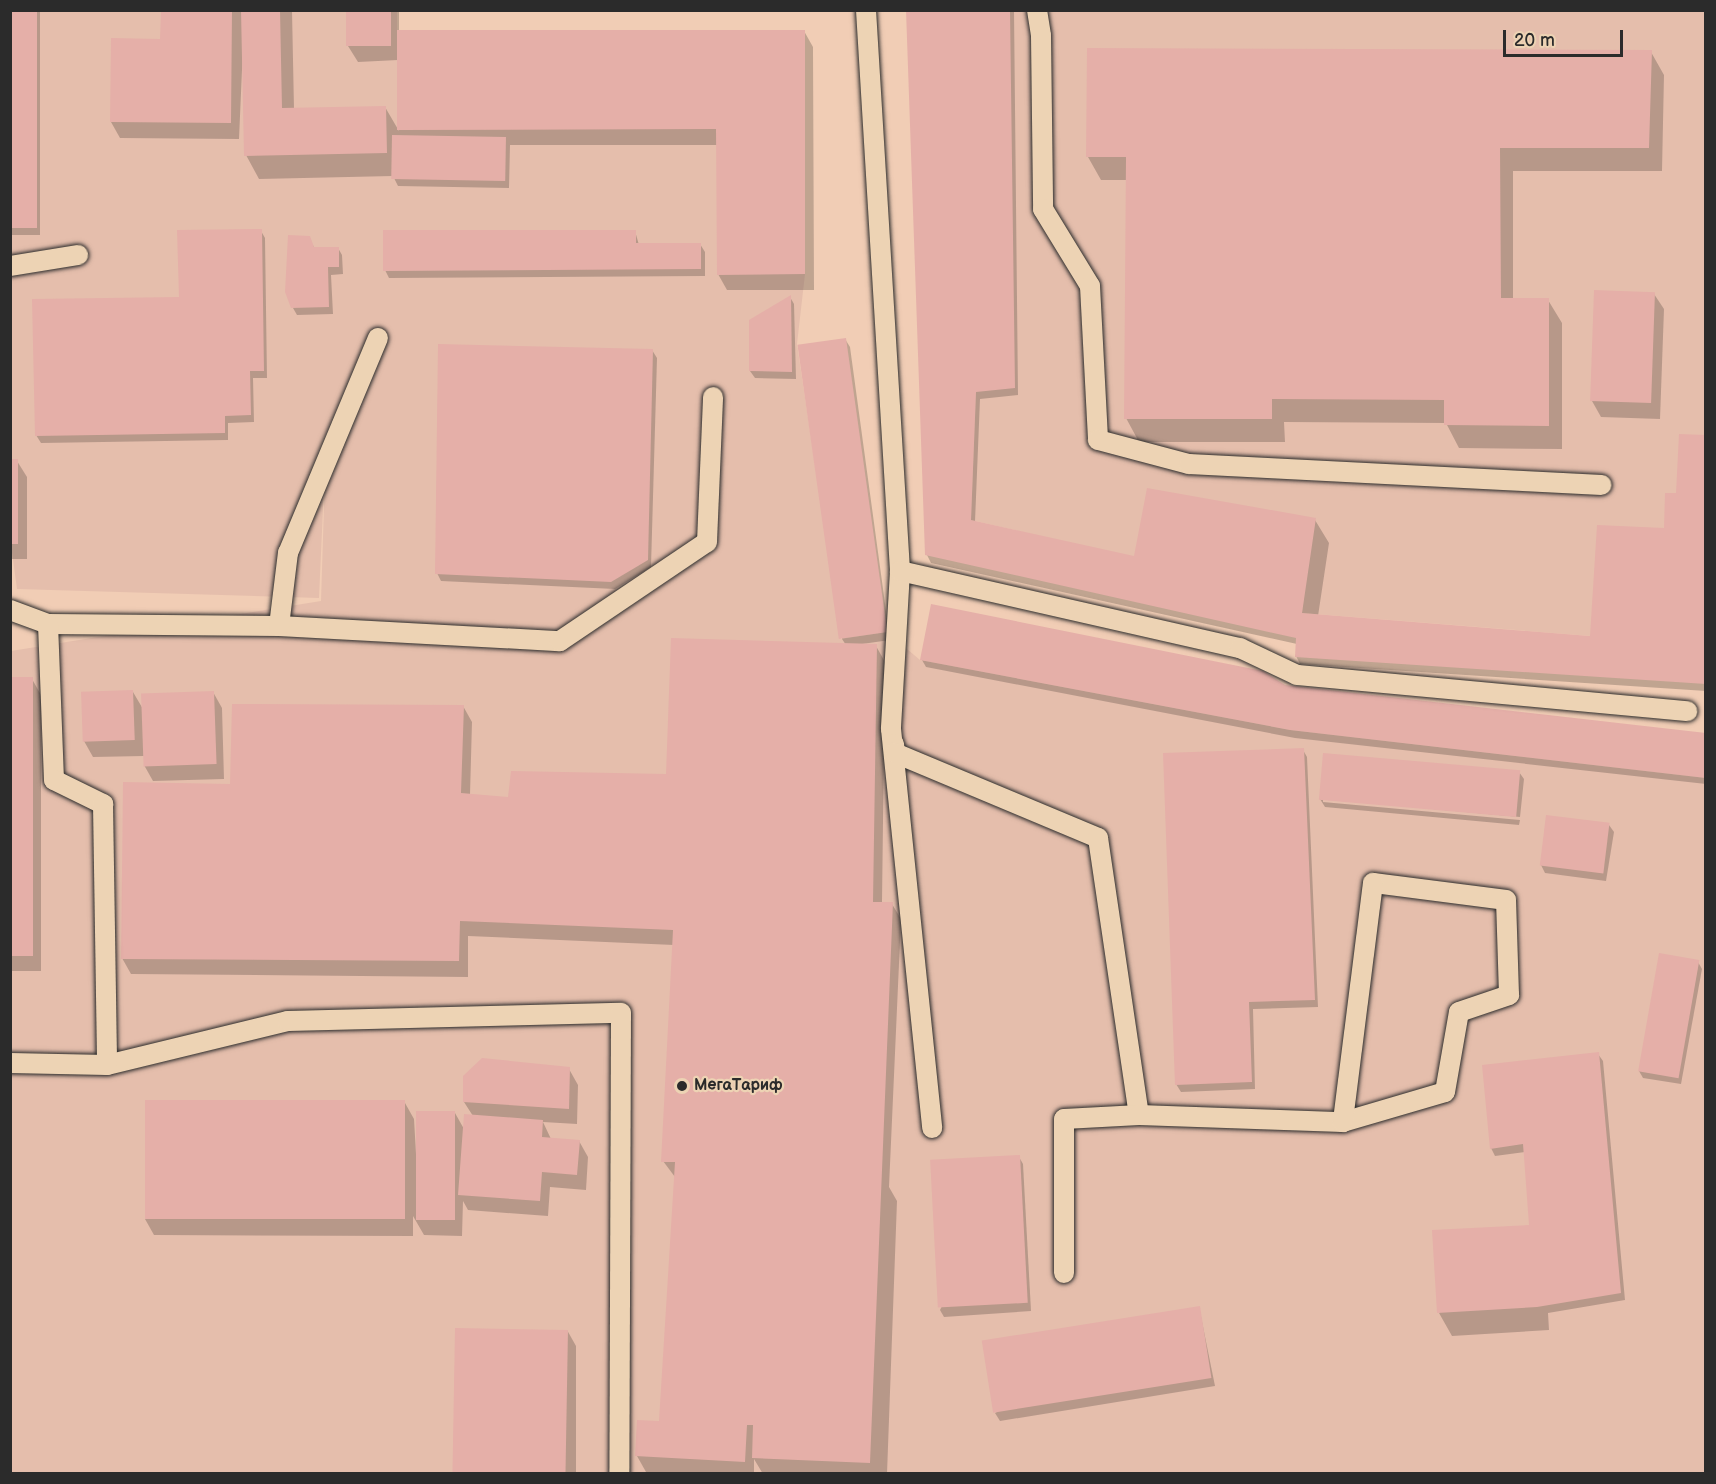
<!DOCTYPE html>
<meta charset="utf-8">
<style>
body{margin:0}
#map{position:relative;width:1716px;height:1484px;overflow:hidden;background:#f1cdb5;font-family:"Balsamiq Sans",sans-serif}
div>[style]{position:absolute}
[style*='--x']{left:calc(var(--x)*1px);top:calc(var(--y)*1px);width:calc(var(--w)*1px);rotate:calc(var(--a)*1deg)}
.built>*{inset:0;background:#e5beac}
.shadow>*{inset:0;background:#0003;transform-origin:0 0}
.building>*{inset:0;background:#e5afa8;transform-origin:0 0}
.roads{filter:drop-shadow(0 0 2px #2b2b2b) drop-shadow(0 0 2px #2b2b2b)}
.service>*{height:20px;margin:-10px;padding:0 10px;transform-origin:10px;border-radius:10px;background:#edd3b4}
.dots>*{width:16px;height:16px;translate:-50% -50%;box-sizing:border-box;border:3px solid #edd3b4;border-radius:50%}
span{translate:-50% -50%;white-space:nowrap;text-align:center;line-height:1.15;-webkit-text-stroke:4.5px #edd3b4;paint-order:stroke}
.poi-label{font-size:16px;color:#2b2b2b;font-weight:700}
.left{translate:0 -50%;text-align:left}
.frame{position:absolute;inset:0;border:12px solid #2b2b2b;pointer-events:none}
.scale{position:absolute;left:1503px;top:30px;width:120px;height:27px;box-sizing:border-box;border:3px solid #2b2b2b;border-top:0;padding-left:8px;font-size:18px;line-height:21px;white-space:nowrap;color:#2b2b2b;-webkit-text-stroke:4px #edd3b4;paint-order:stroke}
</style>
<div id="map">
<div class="built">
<i style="clip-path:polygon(11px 11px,397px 11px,397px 30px,805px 30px,805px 274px,797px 344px,841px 639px,887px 632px,920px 660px,1290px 730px,1705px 778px,1705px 1473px,11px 1473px,11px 651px,321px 601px,326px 442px,319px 598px,17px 589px,11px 545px)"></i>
<i style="clip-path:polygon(963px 11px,1705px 11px,1705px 645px,1302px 613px,1304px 597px,971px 520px,976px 392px)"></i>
</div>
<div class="shadow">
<i style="left:10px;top:10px;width:30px;height:225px"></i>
<i style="clip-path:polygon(162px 10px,292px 10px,294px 109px,385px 107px,399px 131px,398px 60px,358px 62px,348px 46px,348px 10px,399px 10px,399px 32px,804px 31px,813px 47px,814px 290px,727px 290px,718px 274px,718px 145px,510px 145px,509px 188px,398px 186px,393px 176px,259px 179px,246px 155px,243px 47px,239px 139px,120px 138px,111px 122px,162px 40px)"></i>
<i style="clip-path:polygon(908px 10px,1014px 10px,1018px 395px,980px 399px,975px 522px,1138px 560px,1315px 520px,1329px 543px,1318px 616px,1592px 638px,1665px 529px,1706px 436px,1706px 691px,1300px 664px,1296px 656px,1297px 644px,931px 563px,927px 555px)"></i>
<i style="clip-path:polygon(1651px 52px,1664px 75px,1662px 171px,1513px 171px,1513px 300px,1548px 300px,1562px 323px,1562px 449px,1459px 448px,1446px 423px,1284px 422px,1285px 442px,1139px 442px,1126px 418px,1128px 180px,1101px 180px,1088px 157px)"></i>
<i style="clip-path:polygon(261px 231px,265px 238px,267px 378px,253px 378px,254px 422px,228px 423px,228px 440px,41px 443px,36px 435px,180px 298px)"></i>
<i style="clip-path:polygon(635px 231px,639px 245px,700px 244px,705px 252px,705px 276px,389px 278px,385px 270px)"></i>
<i style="clip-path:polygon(309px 238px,315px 249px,338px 248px,342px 255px,343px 274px,331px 275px,333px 314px,297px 315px,293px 308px)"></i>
<i style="clip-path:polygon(1654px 294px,1664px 309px,1660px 419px,1601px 417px,1592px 401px)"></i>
<i style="clip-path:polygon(790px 297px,794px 304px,796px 379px,755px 378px,750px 371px)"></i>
<i style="clip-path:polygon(845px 339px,850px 347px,890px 640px,862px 644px,876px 646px,885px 662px,882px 903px,892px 904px,901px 919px,889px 1187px,897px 1201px,887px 1474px,763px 1474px,754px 1459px,754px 1474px,646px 1472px,637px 1456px,662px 1423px,675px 1177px,663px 1161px,674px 945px,468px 936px,468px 977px,131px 974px,122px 958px,231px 786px,463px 706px,472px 722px,470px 795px,510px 798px,668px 775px,846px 645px,842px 639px)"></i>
<i style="clip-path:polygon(652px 350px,657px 358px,651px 567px,615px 589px,441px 581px,437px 573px)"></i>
<i style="clip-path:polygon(10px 461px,17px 461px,27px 477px,27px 559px,10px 559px)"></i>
<i style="clip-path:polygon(922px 660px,1284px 686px,1706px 735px,1706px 784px,1295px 738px,926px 667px)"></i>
<i style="clip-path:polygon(10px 679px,32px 679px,41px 695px,41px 971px,10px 971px)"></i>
<i style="clip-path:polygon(83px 692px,133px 692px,143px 709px,213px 692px,222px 708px,224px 779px,153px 781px,144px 765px,144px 756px,93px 757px,84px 741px)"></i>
<i style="clip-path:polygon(1303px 750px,1307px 757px,1318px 1007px,1253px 1009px,1255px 1089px,1181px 1092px,1176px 1084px)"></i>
<i style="clip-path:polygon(1324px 754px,1519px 772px,1524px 779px,1520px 817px,1323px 799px,1323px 802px,1520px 820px,1519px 825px,1325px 807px,1320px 799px)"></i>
<i style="clip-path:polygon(1609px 825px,1614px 832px,1606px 881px,1545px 873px,1541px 865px)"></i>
<i style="clip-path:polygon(1698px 962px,1702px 969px,1681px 1084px,1643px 1078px,1639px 1071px)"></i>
<i style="clip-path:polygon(1598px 1054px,1603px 1061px,1625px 1300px,1548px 1313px,1549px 1330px,1452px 1336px,1439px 1313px,1532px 1233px,1525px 1152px,1495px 1156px,1491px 1148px)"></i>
<i style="clip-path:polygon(569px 1069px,578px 1085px,577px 1124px,543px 1122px,551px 1139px,579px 1141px,588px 1157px,586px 1190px,550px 1187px,548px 1216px,468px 1210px,463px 1201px,462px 1236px,424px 1235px,413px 1216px,413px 1236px,154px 1235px,145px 1219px,405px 1103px,414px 1119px,416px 1154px,455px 1113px,464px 1129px,473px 1116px,464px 1102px)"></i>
<i style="clip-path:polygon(1019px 1157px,1023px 1164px,1031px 1311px,944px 1317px,940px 1310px)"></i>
<i style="clip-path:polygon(1199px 1307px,1215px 1386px,1000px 1421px,995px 1413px)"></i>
<i style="clip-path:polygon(457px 1330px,567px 1330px,576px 1346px,576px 1474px,457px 1474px)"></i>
</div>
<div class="building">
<i style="left:10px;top:10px;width:27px;height:218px"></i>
<i style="clip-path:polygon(161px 10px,232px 10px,231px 123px,110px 122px,111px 38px,160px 39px)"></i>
<i style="clip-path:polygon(241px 10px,280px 10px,282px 108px,386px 106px,387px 153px,244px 156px)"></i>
<i style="left:346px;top:10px;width:45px;height:36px"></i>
<i style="clip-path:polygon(906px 10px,1010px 10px,1015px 388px,976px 392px,971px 520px,1134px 556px,1147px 488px,1316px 518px,1302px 613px,1590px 636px,1597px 525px,1664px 528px,1665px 493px,1676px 493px,1679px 434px,1706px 435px,1706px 684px,1295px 657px,1296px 638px,925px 555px)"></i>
<i style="clip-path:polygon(397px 30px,805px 30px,805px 274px,717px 275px,716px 129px,397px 130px)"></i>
<i style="clip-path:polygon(1087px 48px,1652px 50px,1649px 148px,1500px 148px,1501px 298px,1549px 298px,1549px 426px,1444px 425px,1444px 400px,1272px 399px,1272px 419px,1124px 419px,1126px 157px,1086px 157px)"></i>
<i style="left:392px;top:135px;width:114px;height:44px;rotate:1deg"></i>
<i style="clip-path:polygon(262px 229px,264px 371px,250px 371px,251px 415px,225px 416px,225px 433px,35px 436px,32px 299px,179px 297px,177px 230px)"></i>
<i style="clip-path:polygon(383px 230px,636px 230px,636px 243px,701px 243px,701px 269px,383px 271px)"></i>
<i style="clip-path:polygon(288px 235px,310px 236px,314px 247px,339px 247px,339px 267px,328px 267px,329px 307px,291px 308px,285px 292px)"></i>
<i style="left:1594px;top:290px;width:61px;height:111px;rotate:2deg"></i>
<i style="clip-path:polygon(791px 295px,792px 372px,749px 371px,749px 320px)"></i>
<i style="left:846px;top:338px;width:297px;height:49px;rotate:82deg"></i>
<i style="clip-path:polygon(438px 344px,653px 349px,648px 560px,611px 582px,435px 574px)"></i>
<i style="left:10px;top:459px;width:8px;height:85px"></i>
<i style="clip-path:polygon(931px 604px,1263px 671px,1285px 685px,1706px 733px,1706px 778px,1290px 730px,920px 660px)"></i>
<i style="clip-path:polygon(671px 638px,877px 644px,873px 902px,893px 902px,870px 1463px,752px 1458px,753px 1425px,747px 1425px,745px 1462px,635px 1456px,637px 1420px,659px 1421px,675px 1162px,661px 1162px,673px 930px,460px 921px,459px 961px,121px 959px,123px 782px,230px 784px,232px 704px,464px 705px,461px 793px,508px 797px,511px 771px,666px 774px)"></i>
<i style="left:10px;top:677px;width:23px;height:279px"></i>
<i style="left:133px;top:690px;width:50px;height:52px;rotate:88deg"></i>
<i style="left:214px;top:691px;width:73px;height:73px;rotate:88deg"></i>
<i style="clip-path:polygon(1304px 748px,1315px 1000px,1249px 1002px,1252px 1082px,1175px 1085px,1163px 753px)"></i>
<i style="left:1323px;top:753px;width:198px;height:47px;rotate:5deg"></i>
<i style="left:1546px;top:815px;width:64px;height:51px;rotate:7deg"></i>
<i style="left:1659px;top:953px;width:41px;height:120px;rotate:10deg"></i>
<i style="clip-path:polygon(1599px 1052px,1621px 1293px,1537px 1307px,1437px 1313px,1432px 1230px,1529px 1225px,1523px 1144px,1490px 1149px,1482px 1065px)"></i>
<i style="clip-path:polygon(482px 1058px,570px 1067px,569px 1109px,463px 1102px,463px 1076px)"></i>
<i style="left:145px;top:1100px;width:260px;height:119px"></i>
<i style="left:416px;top:1111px;width:39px;height:109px"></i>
<i style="clip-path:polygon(464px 1114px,543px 1120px,542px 1137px,580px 1140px,577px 1175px,542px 1172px,540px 1201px,458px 1195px)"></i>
<i style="left:1020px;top:1155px;width:148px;height:90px;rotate:87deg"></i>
<i style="left:1200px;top:1306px;width:73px;height:221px;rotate:81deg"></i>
<i style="left:455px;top:1328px;width:113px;height:145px;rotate:1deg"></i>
</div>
<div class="roads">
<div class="service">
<i style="--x:866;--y:10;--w:562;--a:86.53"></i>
<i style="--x:900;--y:571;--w:158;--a:93.3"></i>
<i style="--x:891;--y:729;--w:401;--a:84.1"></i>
<i style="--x:1037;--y:10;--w:26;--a:81"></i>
<i style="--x:1041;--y:36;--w:173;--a:89.3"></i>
<i style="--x:1043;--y:209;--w:90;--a:58.6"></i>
<i style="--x:1090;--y:286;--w:154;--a:87"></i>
<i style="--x:1098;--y:440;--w:94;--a:14.8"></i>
<i style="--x:1189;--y:464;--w:413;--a:2.9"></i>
<i style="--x:10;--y:266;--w:69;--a:-9.2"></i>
<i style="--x:900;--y:571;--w:349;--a:12.8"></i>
<i style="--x:1240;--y:648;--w:63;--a:25.3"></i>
<i style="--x:1297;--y:675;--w:392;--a:5.3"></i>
<i style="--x:10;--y:610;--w:40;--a:20.2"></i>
<i style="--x:48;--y:624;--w:231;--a:0.5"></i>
<i style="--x:279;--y:626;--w:281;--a:3.1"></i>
<i style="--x:560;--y:641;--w:177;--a:-34"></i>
<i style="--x:707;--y:542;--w:145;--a:-87.6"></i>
<i style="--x:48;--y:624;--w:156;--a:87.8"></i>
<i style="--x:54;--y:780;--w:55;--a:26.1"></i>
<i style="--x:103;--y:804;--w:261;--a:89.1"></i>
<i style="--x:107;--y:1065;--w:186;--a:-13.7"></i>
<i style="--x:288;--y:1021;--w:333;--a:-1.4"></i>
<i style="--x:621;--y:1013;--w:461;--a:90.2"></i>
<i style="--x:279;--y:626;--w:74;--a:-83"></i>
<i style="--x:288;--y:553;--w:233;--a:-67.3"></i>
<i style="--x:894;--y:744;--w:9;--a:84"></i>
<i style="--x:895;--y:753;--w:220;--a:22.7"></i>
<i style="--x:1098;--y:838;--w:280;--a:81.6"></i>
<i style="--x:1139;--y:1115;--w:75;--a:176.9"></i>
<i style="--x:1064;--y:1119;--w:154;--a:90"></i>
<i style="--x:10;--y:1063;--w:97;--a:1.2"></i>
<i style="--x:1139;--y:1115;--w:204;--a:2"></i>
<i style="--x:1343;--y:1122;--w:106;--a:-16.4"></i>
<i style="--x:1445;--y:1092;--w:81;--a:-80.1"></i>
<i style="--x:1459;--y:1012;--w:53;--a:-18.8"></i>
<i style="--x:1509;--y:995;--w:95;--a:-91.8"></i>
<i style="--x:1506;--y:900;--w:134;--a:-172.7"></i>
<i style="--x:1373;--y:883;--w:241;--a:97.2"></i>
</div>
</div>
<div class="dots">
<i style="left:682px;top:1086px;background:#2b2b2b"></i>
</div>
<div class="poi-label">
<span class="left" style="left:694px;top:1086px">МегаТариф</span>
</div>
<div class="frame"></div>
<div class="scale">20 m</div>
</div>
